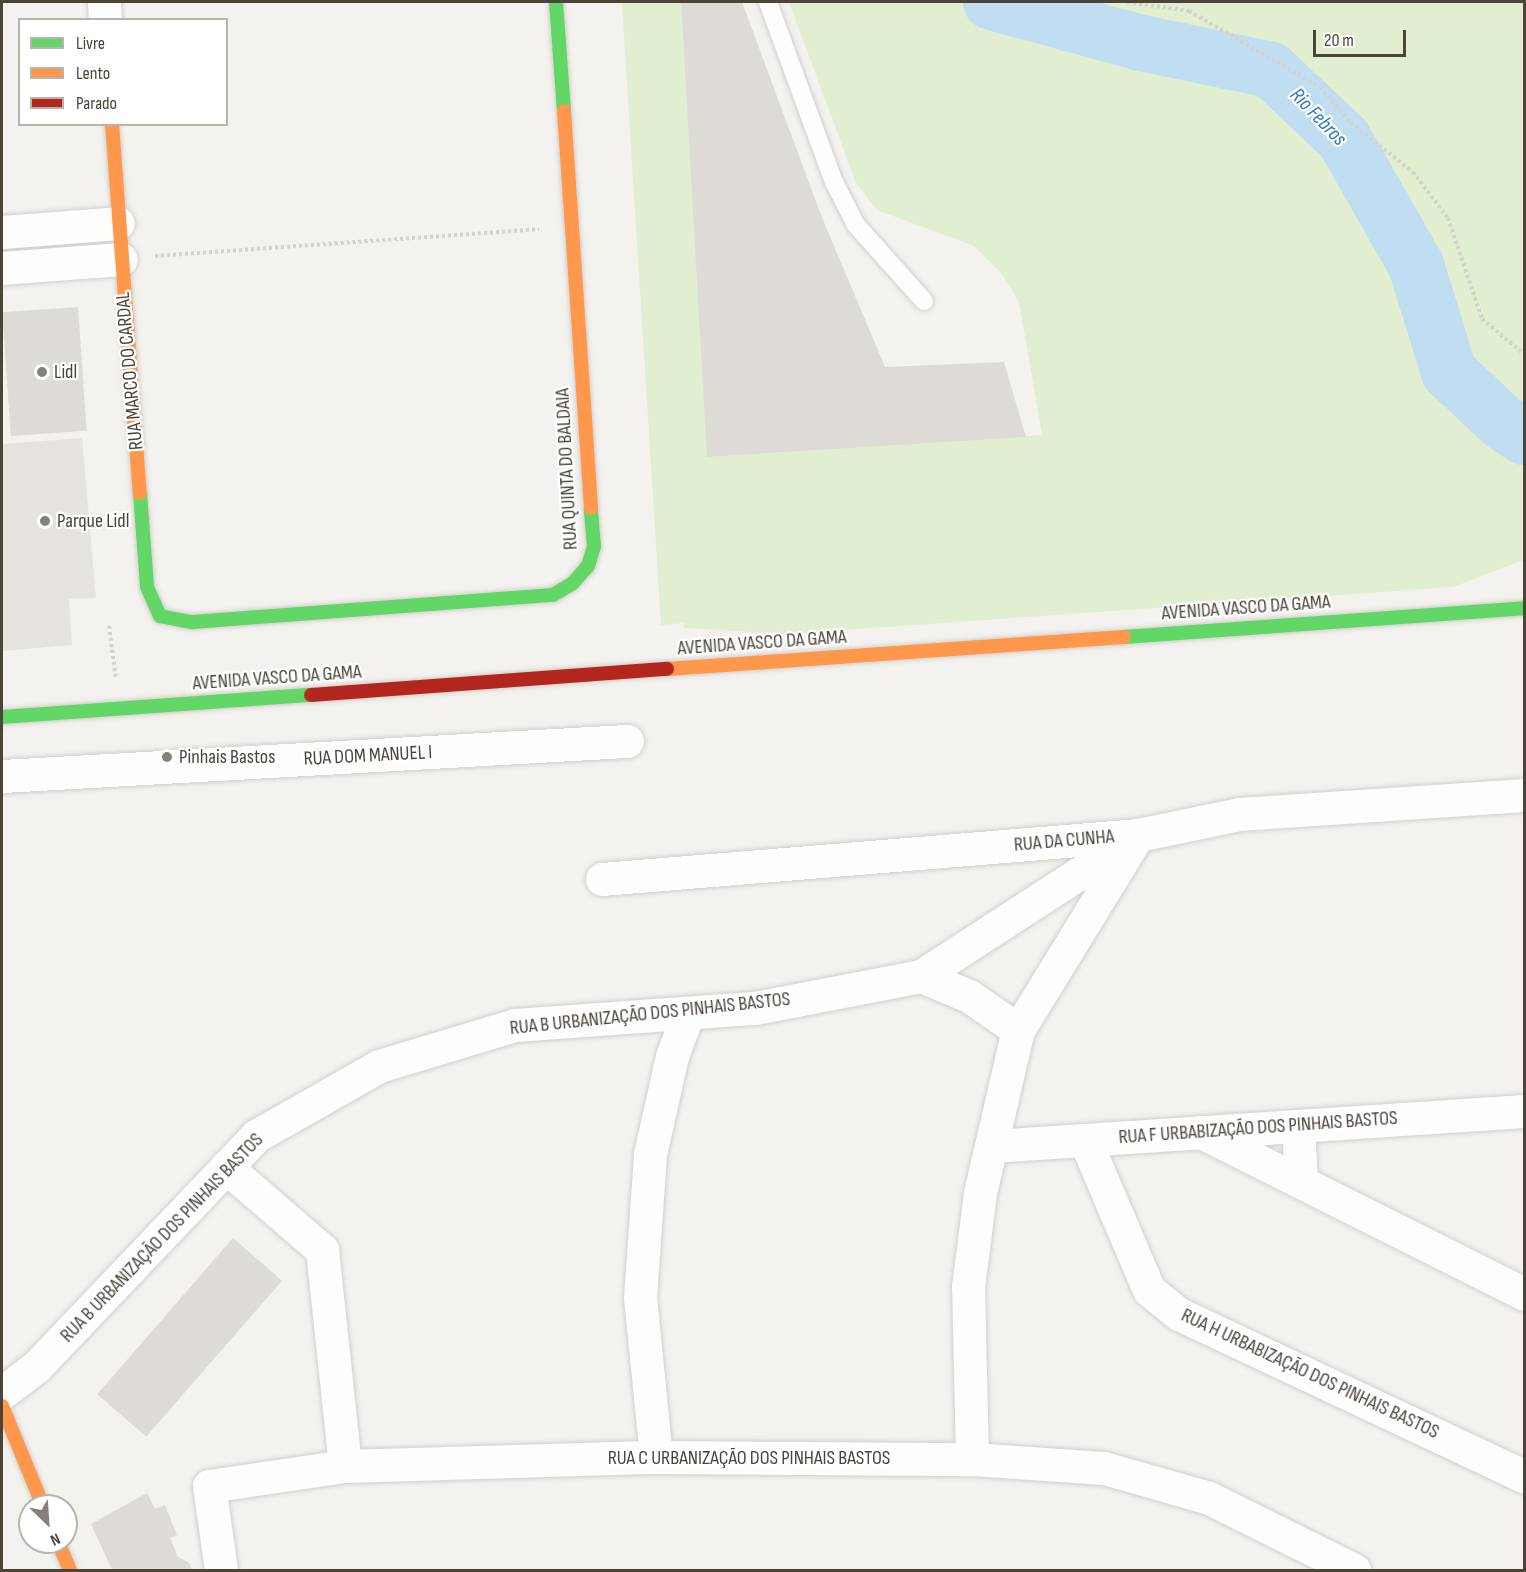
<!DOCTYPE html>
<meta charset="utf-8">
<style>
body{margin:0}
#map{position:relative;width:1526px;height:1572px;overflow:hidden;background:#f4f2ee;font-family:"Sofia Sans Condensed",sans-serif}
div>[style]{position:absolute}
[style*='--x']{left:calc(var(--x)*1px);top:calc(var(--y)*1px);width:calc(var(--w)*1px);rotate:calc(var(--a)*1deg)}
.green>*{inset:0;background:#e1eecf}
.parking>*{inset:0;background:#e6e3df}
.river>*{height:56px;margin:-28px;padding:0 28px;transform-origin:28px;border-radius:28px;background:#c0ddf1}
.building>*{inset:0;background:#dedbd6;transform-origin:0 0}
.path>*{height:4px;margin-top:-2px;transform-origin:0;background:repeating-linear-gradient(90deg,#d3d2cc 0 3px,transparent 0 6px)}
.roads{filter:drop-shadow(0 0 2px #d2d0cb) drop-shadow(0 0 2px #d2d0cb)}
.lane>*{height:18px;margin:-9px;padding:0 9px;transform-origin:9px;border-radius:9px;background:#fdfdfc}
.street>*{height:33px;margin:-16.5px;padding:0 16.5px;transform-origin:16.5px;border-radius:16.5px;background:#fdfdfc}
.fast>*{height:14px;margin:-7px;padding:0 7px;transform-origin:7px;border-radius:7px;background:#63d668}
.slow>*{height:14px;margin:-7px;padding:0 7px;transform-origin:7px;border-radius:7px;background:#ff974d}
.jam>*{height:14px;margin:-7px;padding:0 7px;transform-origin:7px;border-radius:7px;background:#b3261e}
.dots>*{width:16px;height:16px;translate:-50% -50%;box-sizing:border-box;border:3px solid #fff;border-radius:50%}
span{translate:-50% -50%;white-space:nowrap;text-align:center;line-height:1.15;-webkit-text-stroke:4.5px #fff;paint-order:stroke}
.street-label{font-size:20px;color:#4b4439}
.poi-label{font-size:20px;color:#4b4439}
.left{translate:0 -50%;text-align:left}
.water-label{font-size:21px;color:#2e7ab2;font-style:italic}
.frame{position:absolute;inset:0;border:3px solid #4b4439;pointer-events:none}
.legend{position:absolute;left:18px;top:18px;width:210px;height:108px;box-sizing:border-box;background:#fff;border:2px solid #b7b4b0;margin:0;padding:8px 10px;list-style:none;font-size:18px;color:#4b4439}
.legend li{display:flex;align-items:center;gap:12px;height:30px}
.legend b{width:30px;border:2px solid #b7b4b0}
.north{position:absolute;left:18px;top:1494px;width:60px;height:60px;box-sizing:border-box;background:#fff;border:2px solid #b7b4b0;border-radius:50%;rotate:155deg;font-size:16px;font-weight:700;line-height:24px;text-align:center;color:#4b4439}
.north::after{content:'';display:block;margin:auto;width:21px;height:27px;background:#868178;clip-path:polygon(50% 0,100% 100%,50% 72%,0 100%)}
.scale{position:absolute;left:1313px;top:30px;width:93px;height:27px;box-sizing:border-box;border:3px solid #4b4439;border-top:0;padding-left:8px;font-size:18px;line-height:21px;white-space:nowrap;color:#4b4439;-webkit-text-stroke:4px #fff;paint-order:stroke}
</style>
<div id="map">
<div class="green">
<i style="clip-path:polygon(603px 2px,681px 2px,708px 457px,1042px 435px,1019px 302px,1001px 273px,974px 246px,877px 210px,856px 183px,789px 2px,1524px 2px,1524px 560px,1453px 587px,786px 634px,684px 628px,683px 623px,661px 625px,622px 3px)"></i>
</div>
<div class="parking">
<i style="clip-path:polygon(82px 438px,96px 598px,69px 599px,72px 645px,2px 651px,2px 444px)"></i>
</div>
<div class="river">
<i style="--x:991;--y:2;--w:151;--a:15.3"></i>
<i style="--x:1137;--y:42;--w:137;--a:11.8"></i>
<i style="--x:1271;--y:70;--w:100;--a:43.4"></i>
<i style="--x:1344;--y:139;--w:145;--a:60.3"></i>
<i style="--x:1416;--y:265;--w:112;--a:72.9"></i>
<i style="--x:1449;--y:372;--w:73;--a:43.3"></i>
<i style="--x:1502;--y:422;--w:27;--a:34"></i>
</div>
<div class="building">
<i style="clip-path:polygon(681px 2px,742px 2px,821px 215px,885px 367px,1004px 362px,1026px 437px,707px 457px)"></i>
<i style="left:78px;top:307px;width:124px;height:76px;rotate:86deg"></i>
<i style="left:233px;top:1238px;width:65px;height:207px;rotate:41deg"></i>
<i style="clip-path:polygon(147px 1493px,155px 1509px,165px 1505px,177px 1535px,170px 1538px,178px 1557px,188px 1562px,193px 1570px,112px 1570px,91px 1524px)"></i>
</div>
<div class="path">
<i style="--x:1127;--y:2;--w:63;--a:8.3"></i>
<i style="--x:1189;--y:11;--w:151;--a:30.1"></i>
<i style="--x:1320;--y:87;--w:48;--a:49.3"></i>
<i style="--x:1351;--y:123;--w:79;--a:38.3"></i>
<i style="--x:1413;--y:172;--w:58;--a:52.7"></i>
<i style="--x:1448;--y:218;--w:107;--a:71.4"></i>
<i style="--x:1482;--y:319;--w:55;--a:39.8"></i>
<i style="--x:155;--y:256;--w:385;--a:-4"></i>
<i style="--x:109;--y:626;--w:53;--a:82.5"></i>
</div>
<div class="roads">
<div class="lane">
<i style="--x:768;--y:2;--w:192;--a:69.9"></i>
<i style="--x:834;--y:182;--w:48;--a:62.9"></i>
<i style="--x:856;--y:225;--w:102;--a:48.2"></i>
</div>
<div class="street">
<i style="--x:104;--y:2;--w:18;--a:87"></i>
<i style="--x:2;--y:232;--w:116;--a:-4.4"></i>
<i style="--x:2;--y:268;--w:119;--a:-4.3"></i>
<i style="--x:2;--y:776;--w:626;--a:-3.21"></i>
<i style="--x:602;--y:879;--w:538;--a:-4.69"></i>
<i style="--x:1138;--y:835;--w:103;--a:-11.7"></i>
<i style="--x:1239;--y:814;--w:286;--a:-3.8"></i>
<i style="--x:921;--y:976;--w:248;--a:-33"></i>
<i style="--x:1298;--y:1126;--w:56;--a:86.9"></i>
<i style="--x:1201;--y:1132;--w:361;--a:26.6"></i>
<i style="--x:1085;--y:1140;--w:163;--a:66.9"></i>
<i style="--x:1149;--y:1290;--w:38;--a:39"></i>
<i style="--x:1179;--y:1314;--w:381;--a:25.2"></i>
<i style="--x:992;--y:1146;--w:533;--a:-3.76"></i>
<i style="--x:226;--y:1167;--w:127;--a:40.8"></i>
<i style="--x:322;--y:1250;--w:217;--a:83.9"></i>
<i style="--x:2;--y:1393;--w:44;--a:-37.6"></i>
<i style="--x:37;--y:1366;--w:318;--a:-46.4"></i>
<i style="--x:256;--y:1136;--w:142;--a:-29.6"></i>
<i style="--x:379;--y:1066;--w:142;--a:-16.8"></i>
<i style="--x:515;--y:1025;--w:241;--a:-4.1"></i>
<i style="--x:755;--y:1008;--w:169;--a:-10.9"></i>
<i style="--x:921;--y:976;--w:52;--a:22.6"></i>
<i style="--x:969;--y:996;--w:60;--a:34.8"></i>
<i style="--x:656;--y:1457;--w:160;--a:-95.7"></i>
<i style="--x:640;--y:1298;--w:144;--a:-86"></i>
<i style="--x:650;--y:1154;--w:100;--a:-77.3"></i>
<i style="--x:672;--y:1056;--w:46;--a:-69.6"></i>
<i style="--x:972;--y:1459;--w:172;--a:-91.3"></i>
<i style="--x:968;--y:1287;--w:95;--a:-82.7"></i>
<i style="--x:980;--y:1193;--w:167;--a:-76.9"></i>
<i style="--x:1018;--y:1030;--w:229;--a:-58.4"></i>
<i style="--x:221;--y:1570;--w:85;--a:-98.1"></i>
<i style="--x:209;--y:1486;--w:137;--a:-8.4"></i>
<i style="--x:345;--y:1466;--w:311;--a:-1.7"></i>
<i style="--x:656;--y:1457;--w:316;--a:0.4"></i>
<i style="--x:972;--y:1459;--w:132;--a:3.9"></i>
<i style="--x:1104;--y:1468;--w:109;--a:15.9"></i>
<i style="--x:1209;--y:1498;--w:162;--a:26.4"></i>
</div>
<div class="fast">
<i style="--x:556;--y:2;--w:109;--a:85.8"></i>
<i style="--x:140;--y:493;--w:94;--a:85.7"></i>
<i style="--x:147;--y:587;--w:32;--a:66"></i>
<i style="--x:160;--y:616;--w:33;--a:11"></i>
<i style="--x:192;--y:622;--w:362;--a:-4.3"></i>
<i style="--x:553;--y:595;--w:23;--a:-31"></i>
<i style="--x:573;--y:583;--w:23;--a:-49"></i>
<i style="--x:588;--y:566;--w:21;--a:-73"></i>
<i style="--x:594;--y:546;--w:38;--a:-95"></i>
<i style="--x:1124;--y:637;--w:401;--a:-4.1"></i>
<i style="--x:2;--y:717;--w:310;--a:-4.1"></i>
</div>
<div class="slow">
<i style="--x:564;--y:111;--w:398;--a:86.1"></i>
<i style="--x:112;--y:124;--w:370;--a:85.7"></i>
<i style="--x:667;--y:669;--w:458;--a:-4"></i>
<i style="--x:2;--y:1406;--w:108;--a:67.7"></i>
<i style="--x:58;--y:1542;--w:30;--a:67"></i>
</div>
<div class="jam">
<i style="--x:311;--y:695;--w:357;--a:-4.2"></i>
</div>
</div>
<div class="dots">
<i style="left:42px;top:372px;background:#868178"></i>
<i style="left:45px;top:521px;background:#868178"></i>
<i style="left:167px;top:757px;background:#868178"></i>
</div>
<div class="street-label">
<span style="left:130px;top:371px;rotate:-95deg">RUA MARCO DO CARDAL</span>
<span style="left:567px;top:469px;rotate:-93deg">RUA QUINTA DO BALDAIA</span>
<span style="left:1246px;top:608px;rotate:-4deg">AVENIDA VASCO DA GAMA</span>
<span style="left:762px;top:643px;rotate:-4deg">AVENIDA VASCO DA GAMA</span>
<span style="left:277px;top:678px;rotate:-4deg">AVENIDA VASCO DA GAMA</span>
<span style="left:368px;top:756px;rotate:-3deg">RUA DOM MANUEL I</span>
<span style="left:1064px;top:841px;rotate:-5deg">RUA DA CUNHA</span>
<span style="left:650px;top:1014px;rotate:-6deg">RUA B URBANIZAÇÃO DOS PINHAIS BASTOS</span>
<span style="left:1258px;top:1128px;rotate:-4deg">RUA F URBABIZAÇÃO DOS PINHAIS BASTOS</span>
<span style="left:162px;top:1238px;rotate:-46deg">RUA B URBANIZAÇÃO DOS PINHAIS BASTOS</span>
<span style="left:1310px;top:1374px;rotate:25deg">RUA H URBABIZAÇÃO DOS PINHAIS BASTOS</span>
<span style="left:749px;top:1458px">RUA C URBANIZAÇÃO DOS PINHAIS BASTOS</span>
</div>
<div class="poi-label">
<span class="left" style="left:54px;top:372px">Lidl</span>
<span class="left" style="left:57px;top:521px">Parque Lidl</span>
<span class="left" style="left:179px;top:757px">Pinhais Bastos</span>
</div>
<div class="water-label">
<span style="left:1318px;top:117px;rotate:46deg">Rio Febros</span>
</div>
<div class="frame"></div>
<ul class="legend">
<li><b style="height:8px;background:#63d668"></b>Livre</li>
<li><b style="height:8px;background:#ff974d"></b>Lento</li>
<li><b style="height:8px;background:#b3261e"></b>Parado</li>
</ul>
<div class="north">N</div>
<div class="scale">20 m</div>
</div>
